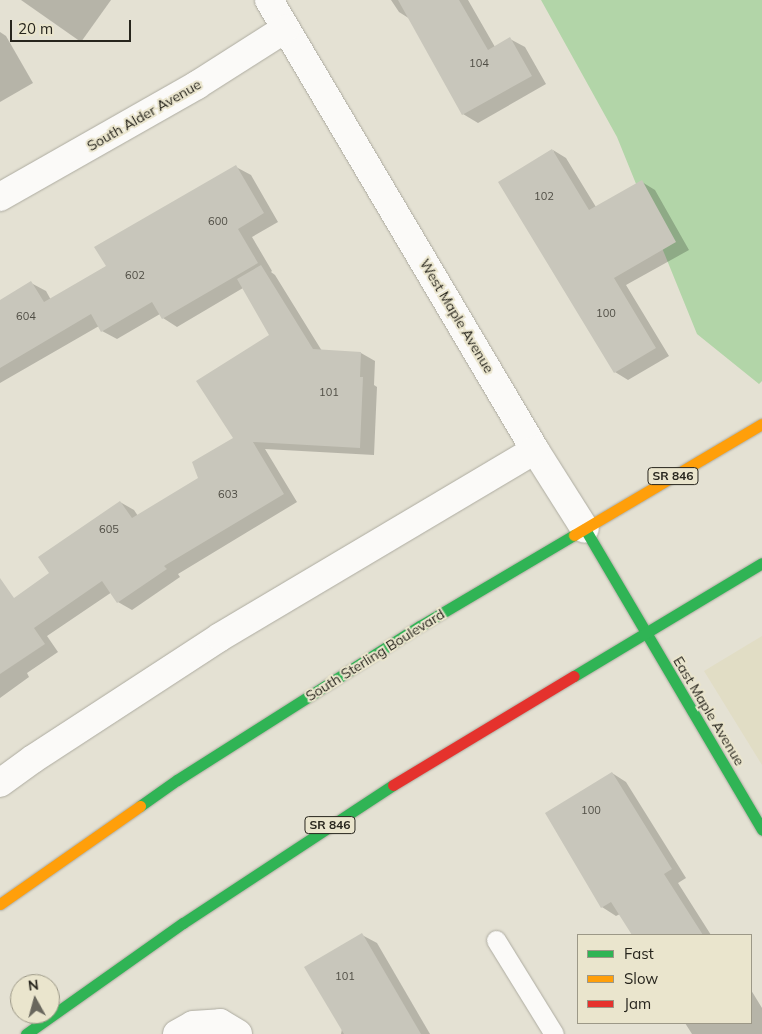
<!DOCTYPE html>
<style>
body{margin:0}
#map{position:relative;width:762px;height:1034px;overflow:hidden;background:#e4e1d3;font-family:Mulish,sans-serif}
div>[style]{position:absolute}
[style*='--x']{left:calc(var(--x)*1px);top:calc(var(--y)*1px);width:calc(var(--w)*1px);rotate:calc(var(--a)*1deg)}
.built>*{inset:0;background:#e1ddc5}
.forest>*{inset:0;background:#b2d5a8}
.shadow>*{inset:0;background:#0003}
.building>*{inset:0;background:#c8c6bb}
.roads{filter:drop-shadow(0 0 1px #adaba0) drop-shadow(0 0 1px #adaba0)}
.lane>*{height:19px;margin:-9.5px;padding:0 9.5px;transform-origin:9.5px;border-radius:9.5px;background:#fbfaf8}
.street>*{height:28px;margin:-14px;padding:0 14px;transform-origin:14px;border-radius:14px;background:#fbfaf8}
.fast>*{height:11px;margin:-5.5px;padding:0 5.5px;transform-origin:5.5px;border-radius:5.5px;background:#30b455}
.slow>*{height:11px;margin:-5.5px;padding:0 5.5px;transform-origin:5.5px;border-radius:5.5px;background:#ff9f0a}
.jam>*{height:11px;margin:-5.5px;padding:0 5.5px;transform-origin:5.5px;border-radius:5.5px;background:#e5322d}
span{translate:-50% -50%;white-space:nowrap;text-align:center;line-height:1.15;-webkit-text-stroke:4px #eae5cd;paint-order:stroke}
.number-label{font-size:11px;color:#4f4d44}
.number-label span{-webkit-text-stroke-width:0}
.shield-label span{padding:1px 4px;background:#eae5cd;border:1px solid;border-radius:4px;-webkit-text-stroke-width:0}
.shield-label{font-size:12px;color:#27251d;font-weight:700}
.street-label{font-size:14px;color:#27251d}
.legend{position:absolute;left:577px;top:934px;width:175px;height:90px;box-sizing:border-box;background:#eae5cd;border:1px solid #9c9887;margin:0;padding:6px 9px;list-style:none;font-size:15px;color:#27251d}
.legend li{display:flex;align-items:center;gap:10px;height:25px}
.legend b{width:25px;border:1px solid #9c9887}
.north{position:absolute;left:10px;top:974px;width:50px;height:50px;box-sizing:border-box;background:#eae5cd;border:1px solid #9c9887;border-radius:50%;rotate:353deg;font-size:14px;font-weight:700;line-height:20px;text-align:center;color:#27251d}
.north::after{content:'';display:block;margin:auto;width:18px;height:22px;background:#69675d;clip-path:polygon(50% 0,100% 100%,50% 72%,0 100%)}
.scale{position:absolute;left:10px;top:20px;width:121px;height:22px;box-sizing:border-box;border:2px solid #27251d;border-top:0;padding-left:6px;font-size:15px;line-height:18px;white-space:nowrap;color:#27251d;-webkit-text-stroke:4px #eae5cd;paint-order:stroke}
</style>
<div id="map">
<div class="built">
<i style="clip-path:polygon(762px 636px,762px 765px,704px 671px)"></i>
</div>
<div class="forest">
<i style="clip-path:polygon(541px 0,762px 0,762px 381px,759px 384px,697px 334px,617px 137px)"></i>
</div>
<div class="shadow">
<i style="clip-path:polygon(21px 0,111px 0,81px 42px)"></i>
<i style="clip-path:polygon(391px 0,468px 0,495px 47px,510px 39px,525px 47px,546px 84px,478px 123px,463px 114px,410px 19px,399px 12px)"></i>
<i style="clip-path:polygon(0 32px,6px 36px,33px 83px,0 102px)"></i>
<i style="clip-path:polygon(553px 150px,566px 158px,596px 207px,642px 182px,655px 190px,689px 250px,626px 285px,669px 356px,628px 380px,615px 372px)"></i>
<i style="clip-path:polygon(236px 167px,251px 175px,278px 222px,252px 237px,272px 271px,271px 272px,275px 275px,322px 351px,361px 353px,375px 361px,374px 385px,377px 387px,374px 455px,265px 449px,297px 502px,178px 574px,180px 577px,132px 610px,118px 602px,112px 592px,47px 636px,58px 652px,27px 673px,29px 677px,0 698px,0 609px,51px 574px,120px 502px,134px 510px,138px 516px,200px 478px,235px 438px,271px 335px,243px 288px,177px 327px,163px 318px,160px 314px,117px 339px,102px 331px,99px 326px,0 383px,0 301px,31px 283px,46px 291px,51px 300px,107px 266px)"></i>
<i style="clip-path:polygon(612px 773px,626px 782px,686px 878px,678px 883px,711px 935px,634px 935px,620px 914px,616px 916px,602px 907px)"></i>
<i style="clip-path:polygon(362px 935px,377px 943px,430px 1034px,341px 1034px)"></i>
<i style="clip-path:polygon(751px 990px,762px 1008px,762px 1034px,692px 1034px,685px 1023px,751px 1023px)"></i>
</div>
<div class="building">
<i style="clip-path:polygon(398px 0,459px 0,488px 50px,510px 37px,532px 76px,462px 115px)"></i>
<i style="clip-path:polygon(552px 149px,589px 210px,642px 180px,676px 242px,614px 278px,656px 348px,614px 373px,498px 182px)"></i>
<i style="clip-path:polygon(236px 165px,264px 213px,238px 229px,258px 263px,162px 319px,152px 302px,101px 332px,91px 314px,0 368px,0 300px,31px 281px,44px 302px,106px 266px,94px 247px)"></i>
<i style="clip-path:polygon(261px 265px,313px 349px,361px 352px,360px 377px,363px 377px,360px 448px,253px 442px,284px 494px,164px 566px,167px 569px,117px 603px,102px 581px,34px 628px,45px 644px,0 674px,0 578px,14px 598px,49px 573px,38px 557px,120px 501px,132px 518px,198px 478px,192px 462px,233px 438px,196px 381px,269px 335px,237px 279px)"></i>
<i style="clip-path:polygon(612px 772px,672px 869px,664px 874px,703px 935px,632px 935px,611px 902px,601px 908px,545px 813px)"></i>
<i style="clip-path:polygon(362px 933px,421px 1034px,344px 1034px,304px 967px)"></i>
</div>
<div class="roads">
<div class="lane">
<i style="--x:496;--y:940;--w:110;--a:58.3"></i>
</div>
<div class="street">
<i style="--x:269;--y:0;--w:523;--a:59.41"></i>
<i style="--x:535;--y:450;--w:93;--a:57.7"></i>
<i style="--x:0;--y:197;--w:227;--a:-29.6"></i>
<i style="--x:197;--y:85;--w:104;--a:-32.5"></i>
<i style="--x:0;--y:783;--w:41;--a:-36"></i>
<i style="--x:33;--y:759;--w:223;--a:-33.1"></i>
<i style="--x:220;--y:637;--w:366;--a:-30.7"></i>
<i style="--x:177;--y:1034;--w:18;--a:-29"></i>
<i style="--x:193;--y:1025;--w:27;--a:-4"></i>
<i style="--x:220;--y:1023;--w:21;--a:31"></i>
</div>
<div class="fast">
<i style="--x:585;--y:529;--w:349;--a:59.5"></i>
<i style="--x:574;--y:676;--w:219;--a:-31"></i>
<i style="--x:140;--y:806;--w:45;--a:-35.1"></i>
<i style="--x:177;--y:780;--w:288;--a:-32.4"></i>
<i style="--x:420;--y:626;--w:179;--a:-30.6"></i>
<i style="--x:26;--y:1034;--w:192;--a:-35.3"></i>
<i style="--x:183;--y:923;--w:251;--a:-33.3"></i>
</div>
<div class="slow">
<i style="--x:574;--y:535;--w:218;--a:-30.6"></i>
<i style="--x:0;--y:904;--w:171;--a:-35"></i>
</div>
<div class="jam">
<i style="--x:393;--y:785;--w:211;--a:-31.1"></i>
</div>
</div>
<div class="number-label">
<span style="left:479px;top:63px">104</span>
<span style="left:544px;top:196px">102</span>
<span style="left:218px;top:221px">600</span>
<span style="left:135px;top:275px">602</span>
<span style="left:606px;top:313px">100</span>
<span style="left:26px;top:316px">604</span>
<span style="left:329px;top:392px">101</span>
<span style="left:228px;top:494px">603</span>
<span style="left:109px;top:529px">605</span>
<span style="left:591px;top:810px">100</span>
<span style="left:345px;top:976px">101</span>
</div>
<div class="shield-label">
<span style="left:673px;top:476px">SR 846</span>
<span style="left:330px;top:825px">SR 846</span>
</div>
<div class="street-label">
<span style="left:144px;top:115px;rotate:-30deg">South Alder Avenue</span>
<span style="left:457px;top:316px;rotate:59deg">West Maple Avenue</span>
<span style="left:375px;top:655px;rotate:-32deg">South Sterling Boulevard</span>
<span style="left:709px;top:711px;rotate:59deg">East Maple Avenue</span>
</div>
<ul class="legend">
<li><b style="height:6px;background:#30b455"></b>Fast</li>
<li><b style="height:6px;background:#ff9f0a"></b>Slow</li>
<li><b style="height:6px;background:#e5322d"></b>Jam</li>
</ul>
<div class="north">N</div>
<div class="scale">20 m</div>
</div>
